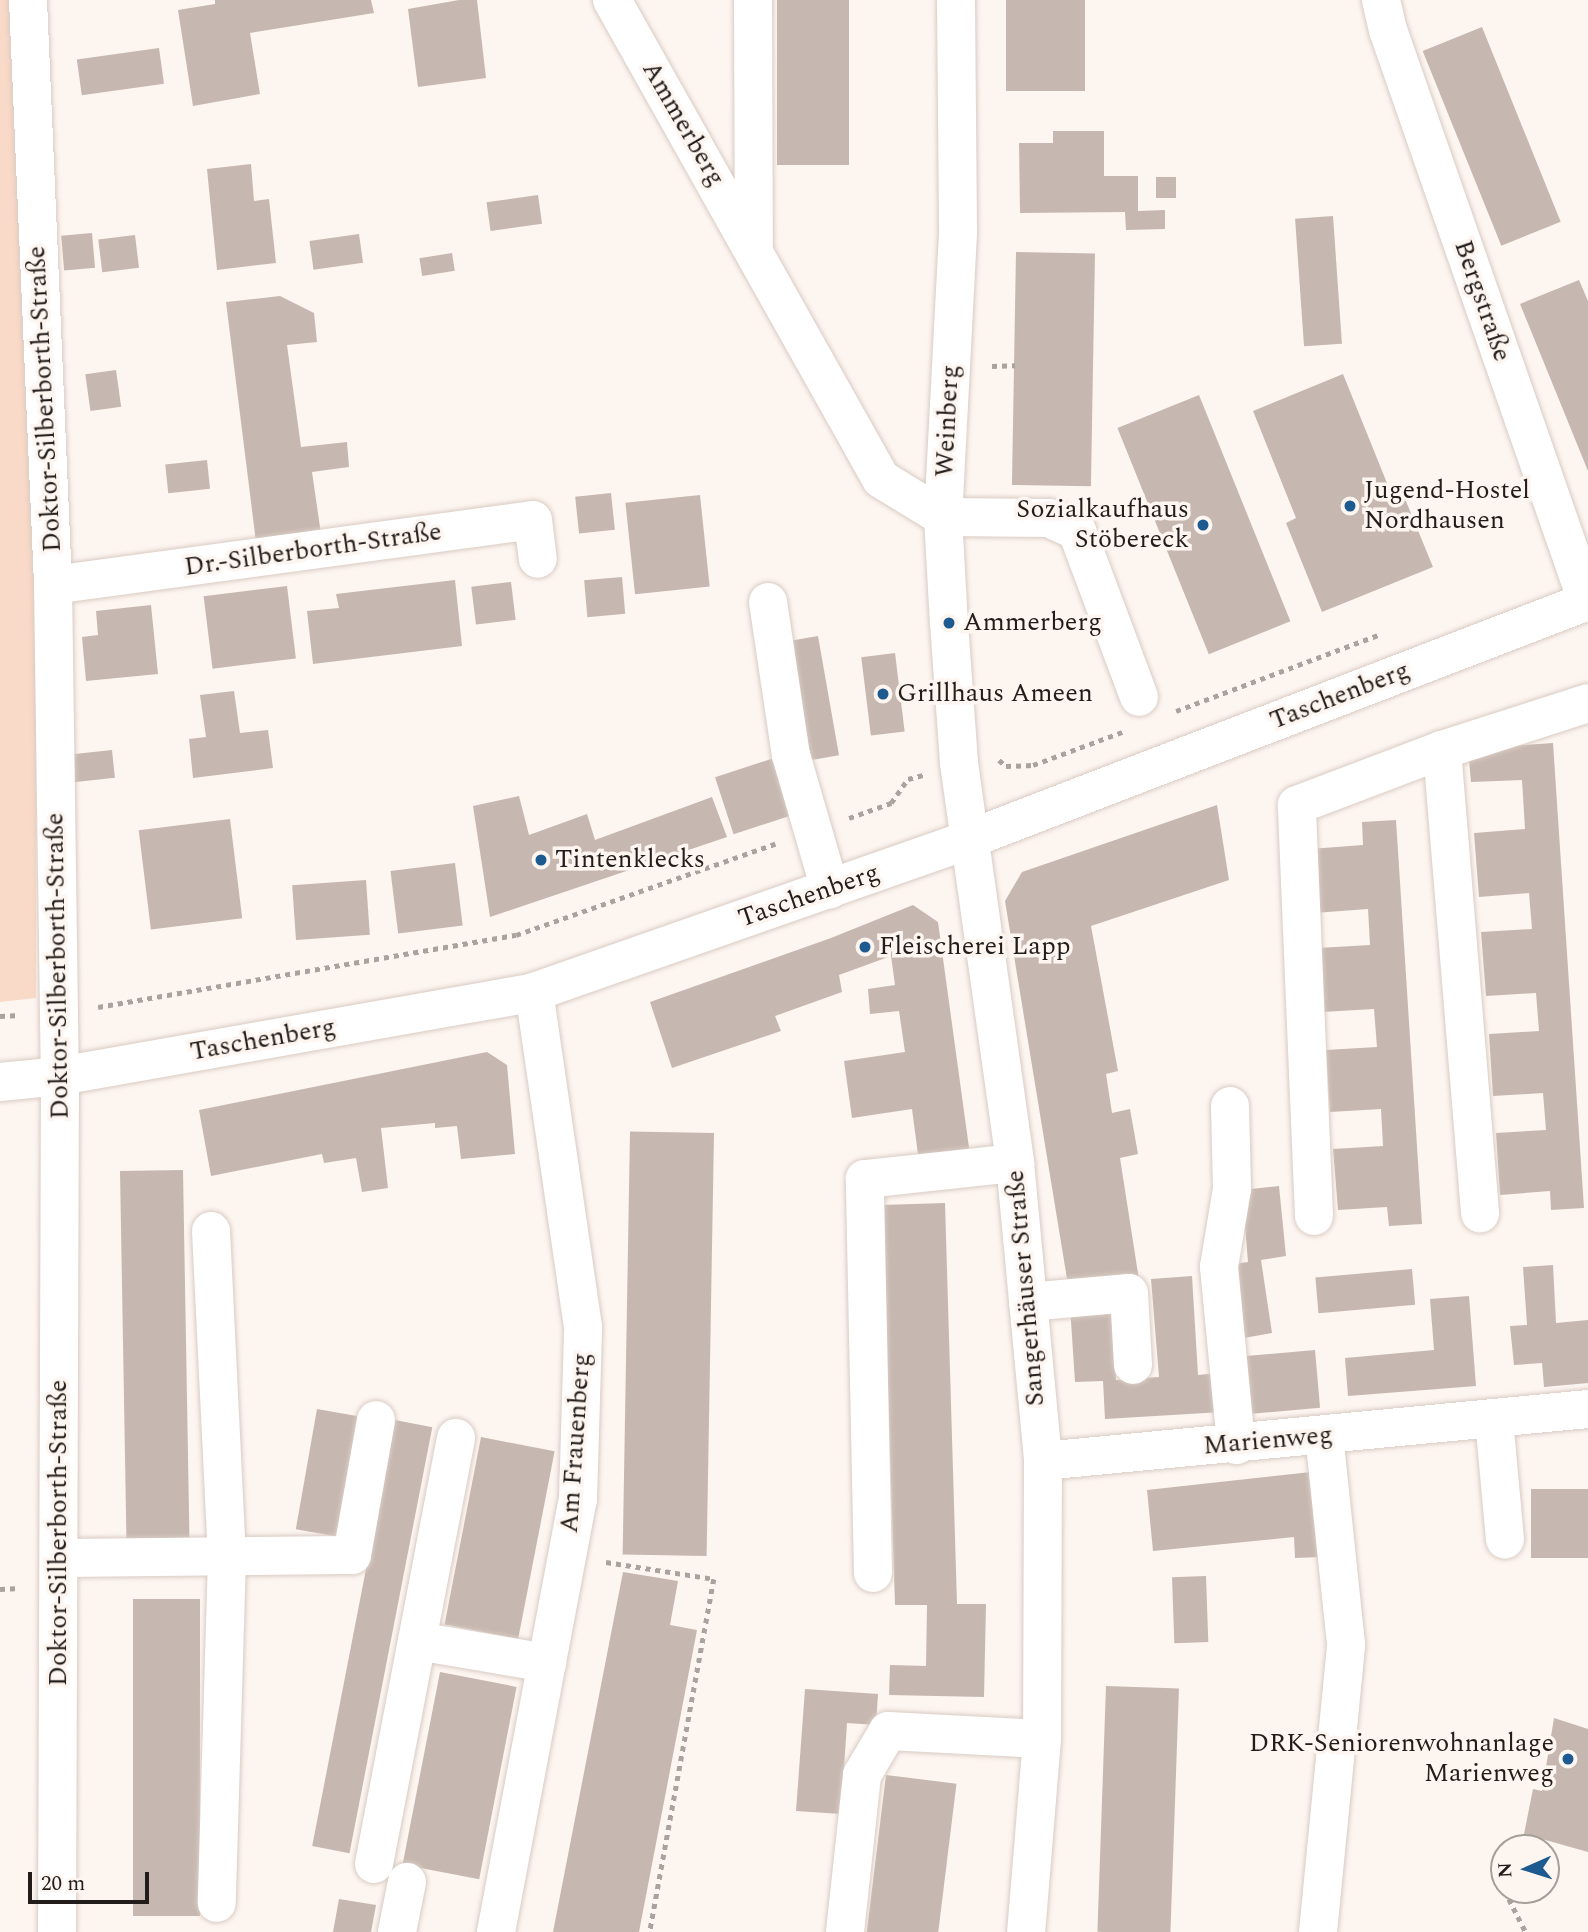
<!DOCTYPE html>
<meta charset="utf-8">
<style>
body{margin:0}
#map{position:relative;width:1588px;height:1932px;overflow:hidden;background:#fdf5f0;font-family:Spectral,serif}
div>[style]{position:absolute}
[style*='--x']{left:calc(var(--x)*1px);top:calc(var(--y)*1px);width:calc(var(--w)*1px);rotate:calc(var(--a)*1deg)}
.green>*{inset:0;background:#f9d9c7}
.building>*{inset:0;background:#c6b8b0;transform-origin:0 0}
.path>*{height:4.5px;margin-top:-2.25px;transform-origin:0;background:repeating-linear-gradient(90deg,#a9a29e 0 5px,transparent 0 10px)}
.roads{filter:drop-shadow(0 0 2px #d9cbc3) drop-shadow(0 0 2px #d9cbc3)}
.minor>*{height:38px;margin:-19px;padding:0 19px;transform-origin:19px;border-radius:19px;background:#fff}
.major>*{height:38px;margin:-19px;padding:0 19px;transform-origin:19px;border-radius:19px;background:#fff}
.dots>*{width:19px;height:19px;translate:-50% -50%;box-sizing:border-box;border:4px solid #fdf5f0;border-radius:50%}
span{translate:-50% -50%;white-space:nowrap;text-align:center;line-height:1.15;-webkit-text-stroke:7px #fdf5f0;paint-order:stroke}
.street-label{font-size:26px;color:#221d1a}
.poi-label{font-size:26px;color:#221d1a}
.left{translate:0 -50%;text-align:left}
.right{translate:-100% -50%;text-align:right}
.north{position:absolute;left:1490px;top:1834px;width:70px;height:70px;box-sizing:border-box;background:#fdf5f0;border:2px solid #a59f9a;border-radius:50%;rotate:267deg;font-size:19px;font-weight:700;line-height:28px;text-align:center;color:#221d1a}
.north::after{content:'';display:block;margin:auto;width:24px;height:32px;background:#1d5a90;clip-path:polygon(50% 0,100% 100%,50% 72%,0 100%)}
.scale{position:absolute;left:28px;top:1872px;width:121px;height:32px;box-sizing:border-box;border:4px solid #221d1a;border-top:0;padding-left:9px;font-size:21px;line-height:24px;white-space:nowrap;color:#221d1a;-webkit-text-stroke:5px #fdf5f0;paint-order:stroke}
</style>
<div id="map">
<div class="green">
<i style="clip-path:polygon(0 0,14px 0,36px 588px,36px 998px,0 1002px)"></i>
</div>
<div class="building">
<i style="clip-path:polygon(215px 0,371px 0,374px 13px,250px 33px,260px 94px,193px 106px,178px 10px,215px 4px)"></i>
<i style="clip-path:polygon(459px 0,477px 0,486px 78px,418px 87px,408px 9px)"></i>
<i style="left:777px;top:0;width:72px;height:165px"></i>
<i style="left:1006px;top:0;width:79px;height:91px"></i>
<i style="left:1482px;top:27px;width:210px;height:64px;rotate:68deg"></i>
<i style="left:159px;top:48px;width:36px;height:83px;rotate:82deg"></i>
<i style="clip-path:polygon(1053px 131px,1104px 131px,1104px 176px,1138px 176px,1138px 211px,1165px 210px,1165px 229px,1126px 230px,1125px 212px,1020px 213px,1019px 143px,1053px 143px)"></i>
<i style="clip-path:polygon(251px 164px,254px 201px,269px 199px,276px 263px,217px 270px,207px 169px)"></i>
<i style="left:1156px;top:177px;width:20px;height:21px"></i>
<i style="left:538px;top:195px;width:29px;height:52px;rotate:82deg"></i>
<i style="left:1333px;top:216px;width:128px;height:38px;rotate:86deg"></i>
<i style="left:92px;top:233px;width:35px;height:31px;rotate:85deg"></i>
<i style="left:359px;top:234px;width:29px;height:50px;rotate:82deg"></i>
<i style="left:135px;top:235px;width:33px;height:37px;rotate:83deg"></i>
<i style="left:1016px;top:252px;width:79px;height:233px;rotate:1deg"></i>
<i style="left:452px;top:253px;width:18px;height:33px;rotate:81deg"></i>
<i style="clip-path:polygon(1579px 280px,1588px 301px,1588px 471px,1520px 304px)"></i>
<i style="clip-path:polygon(280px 296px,314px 313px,317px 342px,287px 345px,301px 447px,347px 442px,349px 467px,312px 472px,321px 534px,256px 542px,226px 302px)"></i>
<i style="left:116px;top:370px;width:37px;height:31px;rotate:82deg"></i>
<i style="clip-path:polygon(1343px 374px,1391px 493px,1401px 489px,1433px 567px,1322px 612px,1286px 523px,1296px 518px,1253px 411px)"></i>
<i style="left:1199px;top:395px;width:244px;height:88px;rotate:68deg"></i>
<i style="left:207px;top:460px;width:29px;height:42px;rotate:84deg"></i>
<i style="left:611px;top:493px;width:37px;height:36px;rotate:84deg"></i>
<i style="left:700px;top:495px;width:92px;height:75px;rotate:84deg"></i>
<i style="left:622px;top:577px;width:37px;height:38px;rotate:85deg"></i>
<i style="clip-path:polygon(455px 580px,462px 646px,313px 664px,307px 611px,339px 608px,336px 594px)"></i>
<i style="left:511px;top:582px;width:38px;height:40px;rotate:83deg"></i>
<i style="left:287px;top:586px;width:73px;height:84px;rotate:83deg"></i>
<i style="clip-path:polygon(151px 605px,158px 674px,86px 681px,82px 637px,98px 635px,96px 611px)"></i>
<i style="left:818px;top:636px;width:121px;height:32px;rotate:80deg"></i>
<i style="left:895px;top:653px;width:79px;height:34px;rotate:83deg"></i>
<i style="clip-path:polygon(234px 691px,240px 733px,268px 730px,273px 768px,193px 778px,189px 739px,206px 737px,200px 695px)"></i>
<i style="clip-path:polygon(1553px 743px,1584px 1208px,1551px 1210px,1550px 1191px,1500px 1195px,1496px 1133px,1546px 1130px,1543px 1093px,1493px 1096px,1489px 1034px,1539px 1031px,1536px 993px,1486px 996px,1481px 932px,1532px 929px,1529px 893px,1479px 897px,1474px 833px,1525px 829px,1522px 780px,1471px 782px,1468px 749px)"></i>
<i style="left:112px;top:750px;width:28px;height:42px;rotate:84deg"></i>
<i style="left:774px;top:758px;width:60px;height:62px;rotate:72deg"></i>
<i style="clip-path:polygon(519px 796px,529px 835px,587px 814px,595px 840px,712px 797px,727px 837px,490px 917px,473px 806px)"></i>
<i style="clip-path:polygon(1217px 805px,1229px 880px,1091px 926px,1118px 1071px,1106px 1074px,1112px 1113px,1130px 1109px,1138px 1154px,1120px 1158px,1139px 1280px,1069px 1291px,1005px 901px,1022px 872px)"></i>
<i style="left:230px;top:819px;width:100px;height:92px;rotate:83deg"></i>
<i style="clip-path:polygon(1396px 820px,1422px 1224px,1389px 1226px,1387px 1207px,1338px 1210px,1333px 1149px,1383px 1146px,1381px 1109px,1330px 1112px,1326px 1050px,1377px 1047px,1374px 1009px,1322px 1012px,1318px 948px,1370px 945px,1368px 909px,1314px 913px,1310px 849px,1363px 845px,1362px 822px)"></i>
<i style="left:455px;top:863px;width:63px;height:65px;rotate:83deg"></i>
<i style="left:366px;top:880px;width:55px;height:74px;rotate:86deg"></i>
<i style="clip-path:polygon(913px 905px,938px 922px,970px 1155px,919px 1162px,912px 1109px,852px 1118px,844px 1061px,905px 1052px,899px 1011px,870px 1014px,868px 989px,895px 985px,891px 956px,839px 975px,842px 992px,775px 1016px,781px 1031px,672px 1068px,650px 1002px,831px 938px)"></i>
<i style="clip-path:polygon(487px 1052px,507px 1065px,515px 1154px,461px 1159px,457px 1126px,435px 1128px,435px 1123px,381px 1128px,388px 1188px,362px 1192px,356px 1158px,324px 1163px,322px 1154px,211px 1176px,199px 1110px)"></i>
<i style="left:714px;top:1133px;width:423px;height:84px;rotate:91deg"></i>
<i style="left:183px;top:1170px;width:368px;height:63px;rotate:89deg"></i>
<i style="clip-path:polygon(1279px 1186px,1286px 1256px,1261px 1260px,1272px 1333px,1238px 1339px,1226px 1265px,1248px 1262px,1242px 1190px)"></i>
<i style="clip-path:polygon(945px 1203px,957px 1604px,986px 1604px,984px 1697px,889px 1695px,890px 1665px,926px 1666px,927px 1605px,895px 1605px,882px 1205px)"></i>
<i style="clip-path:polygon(1553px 1265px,1556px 1323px,1588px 1320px,1588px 1383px,1544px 1387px,1542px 1363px,1514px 1365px,1510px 1326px,1527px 1325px,1523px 1267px)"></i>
<i style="left:1412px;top:1269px;width:36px;height:97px;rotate:85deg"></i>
<i style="clip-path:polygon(1192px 1276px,1198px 1375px,1219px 1373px,1222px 1412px,1105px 1419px,1103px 1381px,1075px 1382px,1070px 1306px,1111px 1302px,1116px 1380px,1159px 1377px,1151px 1279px)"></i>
<i style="clip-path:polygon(1469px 1296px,1476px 1386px,1348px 1396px,1345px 1358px,1434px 1350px,1430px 1299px)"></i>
<i style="left:1315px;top:1350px;width:58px;height:75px;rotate:85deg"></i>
<i style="left:317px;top:1409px;width:46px;height:122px;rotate:10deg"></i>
<i style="left:395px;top:1420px;width:38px;height:434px;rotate:11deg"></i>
<i style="left:481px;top:1437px;width:75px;height:191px;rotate:11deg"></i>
<i style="clip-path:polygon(1311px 1472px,1320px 1557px,1295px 1558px,1294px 1537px,1153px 1551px,1147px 1490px)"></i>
<i style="left:1588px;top:1489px;width:69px;height:57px;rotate:90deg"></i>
<i style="clip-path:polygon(623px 1572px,678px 1581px,670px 1625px,697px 1630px,639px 1932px,553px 1932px)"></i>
<i style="left:1206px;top:1576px;width:66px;height:34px;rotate:88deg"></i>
<i style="left:200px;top:1599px;width:317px;height:67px;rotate:90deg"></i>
<i style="left:440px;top:1672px;width:78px;height:196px;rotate:11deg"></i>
<i style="left:1106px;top:1686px;width:73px;height:246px;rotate:2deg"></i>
<i style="clip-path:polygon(805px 1689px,878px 1694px,876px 1725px,847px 1723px,841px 1814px,796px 1811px)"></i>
<i style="clip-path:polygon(1554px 1718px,1588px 1729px,1588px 1852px,1524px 1834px,1533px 1789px,1542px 1791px)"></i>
<i style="left:886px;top:1775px;width:71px;height:158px;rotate:7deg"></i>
<i style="clip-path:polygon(339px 1899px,376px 1905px,371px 1932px,333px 1932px)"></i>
</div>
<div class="path">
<i style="--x:992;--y:366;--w:23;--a:-2"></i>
<i style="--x:1176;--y:711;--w:219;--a:-20.6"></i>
<i style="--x:999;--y:760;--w:9;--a:41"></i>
<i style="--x:1006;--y:766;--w:27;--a:-2"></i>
<i style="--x:1033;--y:765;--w:95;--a:-20.3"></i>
<i style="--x:849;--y:818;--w:45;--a:-19.7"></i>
<i style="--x:891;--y:803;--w:29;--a:-55"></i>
<i style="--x:908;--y:779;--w:16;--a:-15"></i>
<i style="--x:98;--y:1007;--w:424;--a:-9.8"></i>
<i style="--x:516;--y:935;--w:275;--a:-19.4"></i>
<i style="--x:0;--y:1016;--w:20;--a:-3"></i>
<i style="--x:606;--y:1562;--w:109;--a:8.9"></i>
<i style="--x:714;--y:1579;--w:359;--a:100.3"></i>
<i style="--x:0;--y:1589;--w:20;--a:-3"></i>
<i style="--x:1509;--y:1899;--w:37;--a:63"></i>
</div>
<div class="roads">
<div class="minor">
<i style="--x:28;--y:0;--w:586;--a:87.55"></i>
<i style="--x:53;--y:585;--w:491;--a:89.2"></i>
<i style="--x:60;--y:1076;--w:856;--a:90.2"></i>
<i style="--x:612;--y:0;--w:549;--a:60.68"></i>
<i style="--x:881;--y:479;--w:73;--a:31.5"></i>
<i style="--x:943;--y:517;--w:106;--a:0.5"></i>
<i style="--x:1049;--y:518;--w:31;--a:25"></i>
<i style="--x:1077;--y:531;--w:177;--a:69.5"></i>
<i style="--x:753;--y:0;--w:246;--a:89.8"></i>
<i style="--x:956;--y:0;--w:233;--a:89.5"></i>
<i style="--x:958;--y:233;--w:284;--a:93"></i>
<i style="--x:943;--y:517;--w:106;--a:86.8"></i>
<i style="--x:949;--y:623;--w:140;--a:85.9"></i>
<i style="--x:959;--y:763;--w:404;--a:82"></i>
<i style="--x:1015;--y:1163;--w:299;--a:84.6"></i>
<i style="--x:1043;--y:1461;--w:278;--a:90.2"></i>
<i style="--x:1042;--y:1739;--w:194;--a:94.7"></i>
<i style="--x:1381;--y:0;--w:31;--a:77"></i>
<i style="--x:1388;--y:30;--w:605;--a:70.79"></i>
<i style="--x:53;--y:585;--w:484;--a:-7.7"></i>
<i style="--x:533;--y:520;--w:39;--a:83"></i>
<i style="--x:768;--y:602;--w:155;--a:81.5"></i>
<i style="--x:791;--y:755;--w:140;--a:73.8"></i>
<i style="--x:1442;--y:750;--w:465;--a:85.3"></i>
<i style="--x:1230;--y:1106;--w:83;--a:88.6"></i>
<i style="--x:1232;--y:1189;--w:79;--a:99.5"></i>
<i style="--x:1219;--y:1267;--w:179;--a:84.5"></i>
<i style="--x:1314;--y:1216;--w:411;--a:-92.4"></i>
<i style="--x:1297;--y:805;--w:155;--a:-20.8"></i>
<i style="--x:1442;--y:750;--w:153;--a:-17.8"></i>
<i style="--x:211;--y:1231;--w:326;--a:87.2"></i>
<i style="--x:227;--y:1557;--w:346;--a:91.7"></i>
<i style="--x:1028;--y:1302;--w:101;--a:-5.1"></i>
<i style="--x:1129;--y:1293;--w:72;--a:86.8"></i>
<i style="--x:1494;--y:1419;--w:121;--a:84.8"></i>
<i style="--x:1043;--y:1461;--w:547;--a:-5.45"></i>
<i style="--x:59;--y:1558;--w:293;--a:-0.6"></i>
<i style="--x:352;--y:1555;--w:137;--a:-79.9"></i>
<i style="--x:873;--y:1573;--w:394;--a:-91.2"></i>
<i style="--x:865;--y:1179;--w:151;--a:-6.1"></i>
<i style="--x:417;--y:1641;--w:132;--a:9.6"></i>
<i style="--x:374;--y:1864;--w:434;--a:-79.1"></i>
<i style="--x:397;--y:1932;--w:51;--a:-78.7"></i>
<i style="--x:496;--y:1932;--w:440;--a:-79.3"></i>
<i style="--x:578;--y:1500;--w:173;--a:-88.3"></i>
<i style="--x:583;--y:1327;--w:339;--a:-98.3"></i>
<i style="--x:845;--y:1932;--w:158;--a:-83.8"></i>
<i style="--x:862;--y:1775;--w:51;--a:-59.4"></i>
<i style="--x:888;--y:1731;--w:154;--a:3"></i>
<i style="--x:1318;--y:1932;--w:289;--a:-84.4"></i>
<i style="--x:1346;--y:1644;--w:209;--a:-96"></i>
</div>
<div class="major">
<i style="--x:0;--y:1082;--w:60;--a:-5.7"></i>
<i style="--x:60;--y:1076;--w:481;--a:-10"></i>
<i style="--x:534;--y:992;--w:459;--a:-19.3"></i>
<i style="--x:967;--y:840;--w:665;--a:-21.05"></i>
</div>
</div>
<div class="dots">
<i style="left:1350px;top:506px;background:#1d5a90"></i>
<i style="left:1203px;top:525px;background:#1d5a90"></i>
<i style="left:949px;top:623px;background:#1d5a90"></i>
<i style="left:883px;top:694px;background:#1d5a90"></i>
<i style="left:541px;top:860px;background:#1d5a90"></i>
<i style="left:865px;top:947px;background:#1d5a90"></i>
<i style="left:1568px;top:1759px;background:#1d5a90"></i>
</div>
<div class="street-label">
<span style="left:683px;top:124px;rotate:60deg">Ammerberg</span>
<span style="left:1482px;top:301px;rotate:71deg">Bergstraße</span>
<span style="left:45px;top:399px;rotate:-93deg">Doktor-Silberborth-Straße</span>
<span style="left:948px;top:421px;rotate:-87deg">Weinberg</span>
<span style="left:313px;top:550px;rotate:-8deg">Dr.-Silberborth-Straße</span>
<span style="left:1340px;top:696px;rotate:-21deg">Taschenberg</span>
<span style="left:809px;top:896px;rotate:-19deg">Taschenberg</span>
<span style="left:58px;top:966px;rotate:-91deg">Doktor-Silberborth-Straße</span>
<span style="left:263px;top:1040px;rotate:-10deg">Taschenberg</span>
<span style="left:1026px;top:1288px;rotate:-95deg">Sangerhäuser Straße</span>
<span style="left:1268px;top:1441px;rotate:-5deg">Marienweg</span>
<span style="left:576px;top:1443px;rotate:-86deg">Am Frauenberg</span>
<span style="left:59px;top:1533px;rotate:-90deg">Doktor-Silberborth-Straße</span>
</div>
<div class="poi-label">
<span class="left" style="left:1364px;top:506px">Jugend-Hostel<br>Nordhausen</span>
<span class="right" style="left:1189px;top:525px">Sozialkaufhaus<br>Stöbereck</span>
<span class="left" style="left:963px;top:623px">Ammerberg</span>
<span class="left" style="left:897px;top:694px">Grillhaus Ameen</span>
<span class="left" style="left:555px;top:860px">Tintenklecks</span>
<span class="left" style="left:879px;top:947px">Fleischerei Lapp</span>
<span class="right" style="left:1554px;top:1759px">DRK-Seniorenwohnanlage<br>Marienweg</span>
</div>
<div class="north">N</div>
<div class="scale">20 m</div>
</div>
